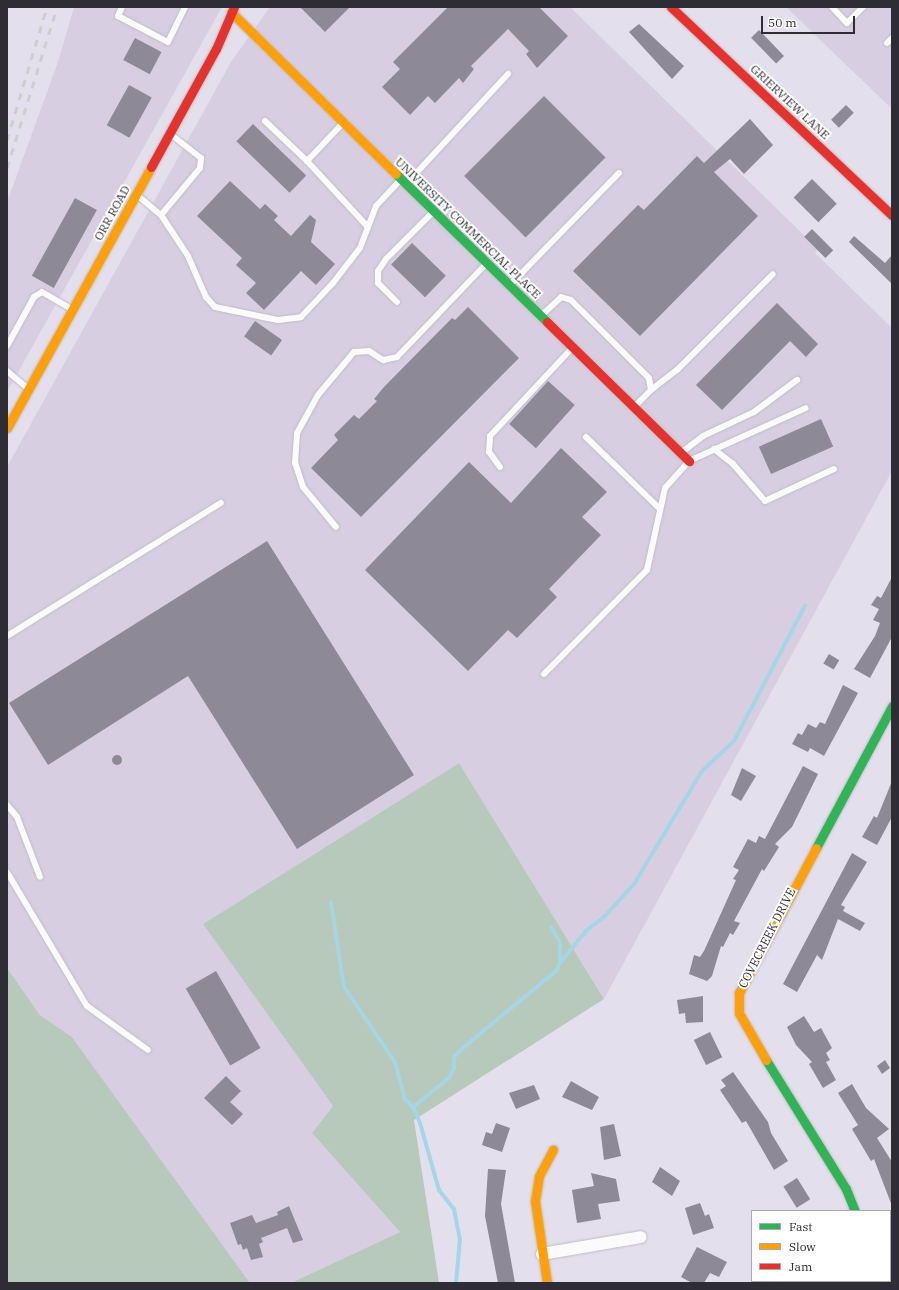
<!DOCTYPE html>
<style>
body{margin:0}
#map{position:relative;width:899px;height:1290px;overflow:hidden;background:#e3dfec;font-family:"IBM Plex Serif",serif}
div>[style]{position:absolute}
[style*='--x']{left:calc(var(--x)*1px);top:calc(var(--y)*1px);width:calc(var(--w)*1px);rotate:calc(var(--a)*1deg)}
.industrial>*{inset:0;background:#d7cfe1}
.green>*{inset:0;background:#b6c9ba}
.stream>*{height:4px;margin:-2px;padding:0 2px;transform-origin:2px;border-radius:2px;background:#a5d6e4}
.building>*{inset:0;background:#8d8997;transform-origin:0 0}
.round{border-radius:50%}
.roads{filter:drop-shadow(0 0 1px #bfbcc6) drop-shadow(0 0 1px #bfbcc6)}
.lane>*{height:6px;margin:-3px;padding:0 3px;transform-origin:3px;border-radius:3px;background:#fbfafc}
.street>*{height:12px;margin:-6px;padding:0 6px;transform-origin:6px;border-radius:6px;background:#fbfafc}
.fast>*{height:9px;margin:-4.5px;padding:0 4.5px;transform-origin:4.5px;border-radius:4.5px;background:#30b455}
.slow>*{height:9px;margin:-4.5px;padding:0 4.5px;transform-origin:4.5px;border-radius:4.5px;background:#ff9f0a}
.jam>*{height:9px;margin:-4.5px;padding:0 4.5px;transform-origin:4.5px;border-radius:4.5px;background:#e5322d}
.rail>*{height:3px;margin-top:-1.5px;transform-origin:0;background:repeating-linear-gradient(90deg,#cecdd0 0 7px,transparent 0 14px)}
span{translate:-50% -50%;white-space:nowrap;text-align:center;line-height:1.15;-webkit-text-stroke:4px #fff;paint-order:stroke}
.street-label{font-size:12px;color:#2e2c34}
.frame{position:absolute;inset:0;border:8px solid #2e2c34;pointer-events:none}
.legend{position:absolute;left:751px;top:1210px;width:140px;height:72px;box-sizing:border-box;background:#fff;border:1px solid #ababae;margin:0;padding:5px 7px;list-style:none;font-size:12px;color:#2e2c34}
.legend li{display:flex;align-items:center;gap:8px;height:20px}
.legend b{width:20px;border:1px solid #ababae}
.scale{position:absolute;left:761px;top:16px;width:94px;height:18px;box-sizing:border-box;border:2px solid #2e2c34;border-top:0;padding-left:5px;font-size:12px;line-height:14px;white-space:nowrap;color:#2e2c34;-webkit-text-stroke:3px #fff;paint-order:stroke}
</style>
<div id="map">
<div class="industrial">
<i style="clip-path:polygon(74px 7px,222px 7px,7px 392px,7px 202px,58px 62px)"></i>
<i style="clip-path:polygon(270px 7px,570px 7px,818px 249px,815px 253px,892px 328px,892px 471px,604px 999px,459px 763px,203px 924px,333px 1106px,312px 1133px,400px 1232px,291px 1283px,250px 1283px,72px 1037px,40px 1015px,7px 968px,7px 467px,231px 62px)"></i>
<i style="clip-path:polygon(786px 7px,892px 7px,892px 109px)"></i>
</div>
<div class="green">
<i style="clip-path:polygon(459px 763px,604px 999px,414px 1120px,439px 1283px,291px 1283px,400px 1232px,312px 1133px,333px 1106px,203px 924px)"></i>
<i style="clip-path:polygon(7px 968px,40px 1015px,72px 1037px,250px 1283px,7px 1283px)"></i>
</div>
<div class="stream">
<i style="--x:331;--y:903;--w:85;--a:81.2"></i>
<i style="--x:344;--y:987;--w:91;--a:55.8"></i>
<i style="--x:395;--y:1062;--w:38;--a:75"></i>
<i style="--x:405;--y:1099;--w:11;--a:45"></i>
<i style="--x:413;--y:1107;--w:17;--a:66"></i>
<i style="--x:420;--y:1123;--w:70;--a:74.2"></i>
<i style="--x:439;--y:1190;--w:24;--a:52"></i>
<i style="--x:454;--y:1209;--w:31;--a:79"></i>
<i style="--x:460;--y:1239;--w:44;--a:95.2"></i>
<i style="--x:559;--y:964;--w:43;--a:-50.7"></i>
<i style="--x:586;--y:931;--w:24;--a:-38"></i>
<i style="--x:605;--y:916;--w:43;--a:-47.8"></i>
<i style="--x:634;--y:884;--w:132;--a:-59"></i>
<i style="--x:702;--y:771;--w:44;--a:-43.2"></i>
<i style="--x:734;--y:741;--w:153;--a:-62.3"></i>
<i style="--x:413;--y:1107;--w:46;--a:-38.9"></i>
<i style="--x:449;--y:1078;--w:10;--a:-61"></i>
<i style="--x:454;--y:1069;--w:12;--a:-90"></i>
<i style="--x:454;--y:1057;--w:14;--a:-45"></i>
<i style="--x:464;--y:1047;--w:121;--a:-39.6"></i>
<i style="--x:557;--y:970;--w:9;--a:-69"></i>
<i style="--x:560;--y:962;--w:20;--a:-90"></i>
<i style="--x:560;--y:942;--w:17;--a:-121"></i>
</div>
<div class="building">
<i style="clip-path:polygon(300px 7px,350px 7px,325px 32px)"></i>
<i style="clip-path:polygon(448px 7px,539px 7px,568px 36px,537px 68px,526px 54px,529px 51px,508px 29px,471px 66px,474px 69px,463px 83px,459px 78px,435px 103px,428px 96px,410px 115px,382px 87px,400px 69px,393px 62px)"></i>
<i style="clip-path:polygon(639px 24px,684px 66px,672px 79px,629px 32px)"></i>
<i style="left:759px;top:30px;width:36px;height:11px;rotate:46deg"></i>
<i style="left:135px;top:38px;width:30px;height:25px;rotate:28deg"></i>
<i style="left:129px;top:85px;width:26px;height:46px;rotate:29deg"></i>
<i style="left:544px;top:96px;width:87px;height:113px;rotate:45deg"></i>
<i style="left:846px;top:105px;width:11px;height:21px;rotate:45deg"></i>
<i style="clip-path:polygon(750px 119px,773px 145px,744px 174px,730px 159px,714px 172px,758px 216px,640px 336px,573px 271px,638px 205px,644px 210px,697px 156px,704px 163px)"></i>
<i style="left:253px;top:124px;width:74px;height:24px;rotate:44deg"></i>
<i style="left:812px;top:179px;width:35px;height:26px;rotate:45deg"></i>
<i style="clip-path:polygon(230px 181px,260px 209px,265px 204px,278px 216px,274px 220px,291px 236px,310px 215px,316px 220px,311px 242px,335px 264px,316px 285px,301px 271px,264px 310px,246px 293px,256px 283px,236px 265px,242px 258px,197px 216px)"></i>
<i style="left:75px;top:198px;width:25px;height:89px;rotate:29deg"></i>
<i style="left:812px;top:229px;width:30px;height:11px;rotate:45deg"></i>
<i style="clip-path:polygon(854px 236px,885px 263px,892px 255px,892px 284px,849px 242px)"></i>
<i style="left:412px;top:243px;width:47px;height:30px;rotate:44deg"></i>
<i style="clip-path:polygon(777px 303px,818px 344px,806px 357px,790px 341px,722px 410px,696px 385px)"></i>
<i style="clip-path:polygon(468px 307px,519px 358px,361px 517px,311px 468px,338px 440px,334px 435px,354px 415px,359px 419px,377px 401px,374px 399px,384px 387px,452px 318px,455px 320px)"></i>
<i style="left:255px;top:321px;width:33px;height:19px;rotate:35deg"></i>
<i style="left:548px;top:381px;width:36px;height:58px;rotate:42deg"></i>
<i style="left:821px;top:419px;width:30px;height:68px;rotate:66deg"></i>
<i style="clip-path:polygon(561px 448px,607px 492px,582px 517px,601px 535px,549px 589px,557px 597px,517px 638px,508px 630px,468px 671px,365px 570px,469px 462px,511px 503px)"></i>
<i style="clip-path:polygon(267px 541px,414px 775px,297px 849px,188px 676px,48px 765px,9px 703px)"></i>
<i style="clip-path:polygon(892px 577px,892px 637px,870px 678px,854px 669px,875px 636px,880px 623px,873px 620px,879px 609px,871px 605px,877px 596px,881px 598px)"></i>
<i style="left:829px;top:654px;width:12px;height:11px;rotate:31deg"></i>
<i style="clip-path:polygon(843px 685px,858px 693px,824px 756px,810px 748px,808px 752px,792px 744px,798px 733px,802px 735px,808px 724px,816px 728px,820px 722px,825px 724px)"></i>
<i class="round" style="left:112px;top:755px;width:10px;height:10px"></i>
<i style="clip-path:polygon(803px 766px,818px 774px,792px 827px,775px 844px,779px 847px,764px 871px,762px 869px,734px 921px,740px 923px,733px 935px,730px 933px,723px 947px,721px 946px,712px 976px,707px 981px,689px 974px,694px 955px,700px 957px,704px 951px,736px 880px,733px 879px,739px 870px,733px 867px,748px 839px,756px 843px,759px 836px,765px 839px)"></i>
<i style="clip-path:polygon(742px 768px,756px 776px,741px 801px,731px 795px)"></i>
<i style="clip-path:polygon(892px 781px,892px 817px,877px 845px,862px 837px,874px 816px,877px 818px)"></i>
<i style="clip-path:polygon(852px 853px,867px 862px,841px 905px,845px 907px,843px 911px,865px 923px,860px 931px,838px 919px,822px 960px,817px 955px,797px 992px,783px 984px)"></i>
<i style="left:216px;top:971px;width:89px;height:35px;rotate:60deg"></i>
<i style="clip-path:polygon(703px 996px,703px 1022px,686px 1023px,685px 1013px,679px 1014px,677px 1000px)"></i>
<i style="clip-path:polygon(804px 1016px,814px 1032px,821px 1028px,832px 1048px,826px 1053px,830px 1060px,826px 1062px,836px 1080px,823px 1088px,809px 1064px,812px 1062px,796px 1045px,787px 1027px)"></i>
<i style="left:710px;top:1032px;width:28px;height:18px;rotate:64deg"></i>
<i style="clip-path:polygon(885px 1060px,890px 1068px,882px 1074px,877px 1066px)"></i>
<i style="clip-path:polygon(733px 1072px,768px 1122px,771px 1133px,788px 1161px,774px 1170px,746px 1121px,742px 1123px,720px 1090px,726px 1086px,721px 1080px)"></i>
<i style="clip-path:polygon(226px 1076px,241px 1091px,230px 1102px,243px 1114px,232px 1125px,204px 1098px)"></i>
<i style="clip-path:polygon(571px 1081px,599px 1097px,592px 1110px,562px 1097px)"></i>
<i style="clip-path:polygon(852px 1084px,866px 1108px,889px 1129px,877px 1138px,892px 1162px,892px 1206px,874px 1159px,871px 1161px,852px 1129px,858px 1125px,838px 1093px)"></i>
<i style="clip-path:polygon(534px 1085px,540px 1099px,516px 1109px,509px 1093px)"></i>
<i style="clip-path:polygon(496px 1123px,510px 1128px,502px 1152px,482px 1145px,486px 1132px,492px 1134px)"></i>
<i style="clip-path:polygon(614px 1124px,621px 1156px,604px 1160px,600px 1127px)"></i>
<i style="clip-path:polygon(660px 1167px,680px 1181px,672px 1196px,652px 1182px)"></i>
<i style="clip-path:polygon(488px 1169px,506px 1170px,501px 1204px,515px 1283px,498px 1283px,485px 1216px)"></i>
<i style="clip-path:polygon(591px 1173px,616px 1179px,620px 1201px,598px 1204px,601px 1219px,577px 1223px,572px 1190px,594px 1186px)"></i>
<i style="left:797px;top:1178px;width:25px;height:16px;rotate:58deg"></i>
<i style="clip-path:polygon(700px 1203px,705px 1216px,709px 1214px,714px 1228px,693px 1235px,685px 1208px)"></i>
<i style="clip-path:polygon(289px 1206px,303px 1240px,293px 1243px,287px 1228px,261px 1238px,263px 1242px,259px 1244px,263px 1257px,251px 1260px,247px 1248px,243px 1250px,241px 1244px,238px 1245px,230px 1223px,252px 1215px,256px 1223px,278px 1215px,277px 1212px)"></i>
<i style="clip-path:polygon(697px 1247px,727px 1262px,719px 1277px,710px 1273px,704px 1283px,692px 1283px,681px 1277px)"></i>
</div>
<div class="roads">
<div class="lane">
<i style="--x:122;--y:7;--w:10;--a:114"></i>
<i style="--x:118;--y:16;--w:56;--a:27.5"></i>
<i style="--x:168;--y:42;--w:39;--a:-64"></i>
<i style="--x:832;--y:7;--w:22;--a:47"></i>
<i style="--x:847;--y:23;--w:23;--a:-45"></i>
<i style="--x:887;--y:43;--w:7;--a:-45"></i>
<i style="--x:265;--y:121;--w:58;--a:43.6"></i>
<i style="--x:307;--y:161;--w:52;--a:-46.5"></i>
<i style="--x:307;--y:161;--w:90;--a:47.3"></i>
<i style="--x:407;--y:183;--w:149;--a:-47.2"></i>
<i style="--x:137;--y:195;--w:31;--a:40"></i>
<i style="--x:161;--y:215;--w:61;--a:-50.3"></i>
<i style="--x:200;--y:168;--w:10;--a:-84"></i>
<i style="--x:201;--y:158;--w:39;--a:-142"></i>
<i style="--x:161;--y:215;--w:49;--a:56.6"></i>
<i style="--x:188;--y:256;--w:45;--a:66.3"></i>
<i style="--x:206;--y:297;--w:13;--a:48"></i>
<i style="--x:215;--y:307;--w:64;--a:11.7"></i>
<i style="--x:278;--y:320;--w:23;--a:-7"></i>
<i style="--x:301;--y:317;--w:47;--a:-46.7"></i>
<i style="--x:333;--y:283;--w:44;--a:-52.4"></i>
<i style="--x:360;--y:248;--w:45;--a:-69.1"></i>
<i style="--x:376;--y:206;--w:37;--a:-47"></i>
<i style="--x:511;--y:284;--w:155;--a:-45.8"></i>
<i style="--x:397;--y:302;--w:27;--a:-135"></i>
<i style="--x:378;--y:283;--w:12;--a:-90"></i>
<i style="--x:378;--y:271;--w:14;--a:-56"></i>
<i style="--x:386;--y:259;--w:66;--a:-45"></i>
<i style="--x:542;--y:315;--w:26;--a:-43"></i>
<i style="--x:561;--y:297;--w:10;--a:17"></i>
<i style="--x:571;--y:300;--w:110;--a:45"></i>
<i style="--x:649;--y:378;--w:12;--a:81"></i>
<i style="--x:651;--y:390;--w:23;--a:135"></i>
<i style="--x:7;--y:346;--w:56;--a:-61.1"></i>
<i style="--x:34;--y:297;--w:9;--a:-32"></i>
<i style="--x:42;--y:292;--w:34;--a:30"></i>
<i style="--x:7;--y:371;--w:26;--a:40"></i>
<i style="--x:651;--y:390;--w:34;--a:-38"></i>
<i style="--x:678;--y:369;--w:134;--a:-45"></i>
<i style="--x:586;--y:437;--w:103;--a:44.2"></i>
<i style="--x:714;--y:449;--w:24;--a:38"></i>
<i style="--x:733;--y:464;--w:49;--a:49.1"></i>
<i style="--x:765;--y:501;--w:76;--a:-24.9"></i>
<i style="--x:682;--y:452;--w:26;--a:-37"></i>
<i style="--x:703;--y:436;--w:56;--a:-25.2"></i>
<i style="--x:754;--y:412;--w:54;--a:-36.7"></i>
<i style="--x:500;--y:467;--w:19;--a:-126"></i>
<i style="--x:489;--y:452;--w:16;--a:-86"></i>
<i style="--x:490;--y:436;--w:120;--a:-47"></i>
<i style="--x:336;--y:527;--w:52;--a:-129.5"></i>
<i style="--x:303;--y:487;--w:25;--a:-108"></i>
<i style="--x:295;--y:463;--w:30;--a:-86"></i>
<i style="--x:297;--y:433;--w:43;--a:-61.1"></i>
<i style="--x:318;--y:395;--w:56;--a:-50.1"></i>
<i style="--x:354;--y:352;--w:15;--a:-4"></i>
<i style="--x:369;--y:351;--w:17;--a:33"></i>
<i style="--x:383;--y:360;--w:14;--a:-12"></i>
<i style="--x:397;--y:357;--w:129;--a:-46.3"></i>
<i style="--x:7;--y:636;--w:252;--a:-31.9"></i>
<i style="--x:544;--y:674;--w:146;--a:-45.3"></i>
<i style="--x:647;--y:570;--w:84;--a:-77.6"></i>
<i style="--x:665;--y:488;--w:36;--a:-48"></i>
<i style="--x:689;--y:461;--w:128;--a:-24.4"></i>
<i style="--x:7;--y:805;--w:16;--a:50"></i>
<i style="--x:17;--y:817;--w:64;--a:69"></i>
<i style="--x:7;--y:872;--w:156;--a:59.2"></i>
<i style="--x:87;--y:1006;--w:75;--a:35.8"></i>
</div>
<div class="street">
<i style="--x:542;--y:1254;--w:100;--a:-9.7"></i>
<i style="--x:846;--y:1283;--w:2;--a:-90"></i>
</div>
<div class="fast">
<i style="--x:396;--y:174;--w:211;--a:44.4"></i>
<i style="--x:816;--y:848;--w:161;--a:-61.8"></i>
<i style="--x:766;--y:1060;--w:152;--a:58.2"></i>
<i style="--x:846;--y:1189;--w:24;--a:68"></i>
</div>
<div class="slow">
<i style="--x:231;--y:12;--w:231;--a:44.5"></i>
<i style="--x:7;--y:428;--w:298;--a:-61.1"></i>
<i style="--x:766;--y:1060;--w:54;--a:-119.9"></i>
<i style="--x:739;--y:1013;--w:20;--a:-90"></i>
<i style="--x:739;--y:993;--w:164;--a:-62"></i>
<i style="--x:547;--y:1283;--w:83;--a:-98.3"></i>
<i style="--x:535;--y:1201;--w:25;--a:-81"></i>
<i style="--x:539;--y:1176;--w:30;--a:-62"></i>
</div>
<div class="jam">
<i style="--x:671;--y:7;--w:303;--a:43.3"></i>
<i style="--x:151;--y:167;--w:135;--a:-61.2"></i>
<i style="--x:216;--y:49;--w:46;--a:-66.8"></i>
<i style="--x:547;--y:322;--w:199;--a:44.4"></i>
</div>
</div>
<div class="rail">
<i style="--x:7;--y:140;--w:139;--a:-73.3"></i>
<i style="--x:7;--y:168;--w:169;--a:-72.7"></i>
</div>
<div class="street-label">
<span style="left:790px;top:102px;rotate:43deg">GRIERVIEW LANE</span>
<span style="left:112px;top:213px;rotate:-61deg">ORR ROAD</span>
<span style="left:468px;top:228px;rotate:44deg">UNIVERSITY COMMERCIAL PLACE</span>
<span style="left:767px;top:938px;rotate:-63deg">COVECREEK DRIVE</span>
</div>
<div class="frame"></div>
<ul class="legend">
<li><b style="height:5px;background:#30b455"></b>Fast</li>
<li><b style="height:5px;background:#ff9f0a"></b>Slow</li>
<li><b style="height:5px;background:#e5322d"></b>Jam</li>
</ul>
<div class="scale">50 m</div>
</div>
